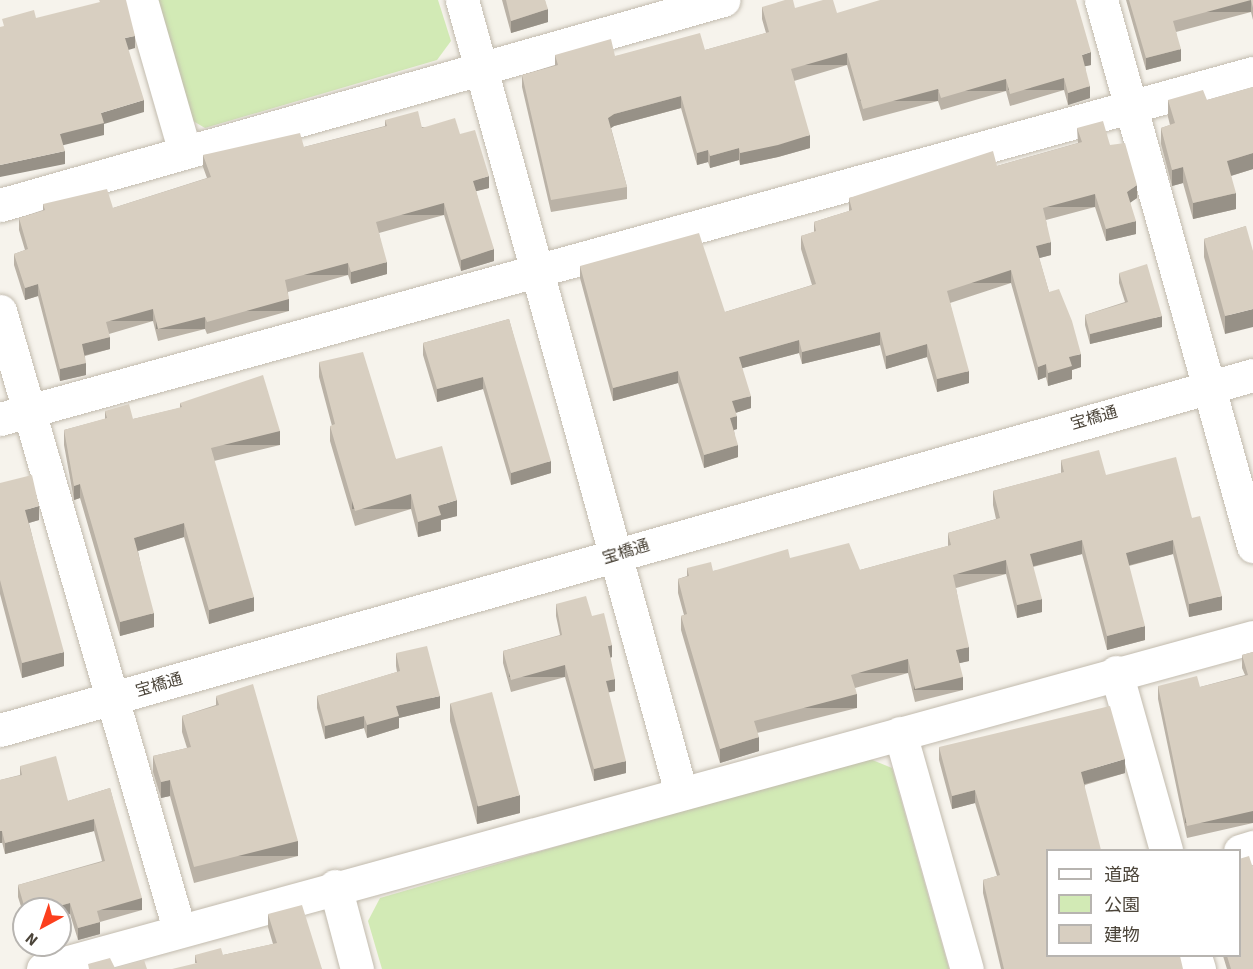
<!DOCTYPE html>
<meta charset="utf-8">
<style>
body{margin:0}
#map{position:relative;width:1253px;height:969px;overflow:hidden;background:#f6f3ec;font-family:"Source Sans 3","Noto Sans JP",sans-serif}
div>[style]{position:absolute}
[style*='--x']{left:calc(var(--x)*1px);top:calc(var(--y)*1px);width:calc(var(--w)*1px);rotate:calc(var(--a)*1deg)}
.green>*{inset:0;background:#d2eab5}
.roads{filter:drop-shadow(0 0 2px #c2bbae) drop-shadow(0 0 2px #c2bbae)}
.minor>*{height:33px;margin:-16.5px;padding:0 16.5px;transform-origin:16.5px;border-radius:16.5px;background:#fff}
.wall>*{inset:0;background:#bab2a6}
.shaded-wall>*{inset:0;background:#979187;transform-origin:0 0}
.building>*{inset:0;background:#d8cfc1;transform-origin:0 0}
span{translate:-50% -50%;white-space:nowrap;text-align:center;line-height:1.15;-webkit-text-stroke:4.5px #fff;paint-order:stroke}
.street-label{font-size:16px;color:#4b4439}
.legend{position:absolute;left:1046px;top:849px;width:195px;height:108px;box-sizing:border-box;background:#fff;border:2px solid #b7b4b0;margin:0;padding:8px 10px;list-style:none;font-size:18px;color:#4b4439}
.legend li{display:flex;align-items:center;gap:12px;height:30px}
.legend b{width:30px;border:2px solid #b7b4b0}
.north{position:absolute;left:12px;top:897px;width:60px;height:60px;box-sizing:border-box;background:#fff;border:2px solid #b7b4b0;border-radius:50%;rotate:220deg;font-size:16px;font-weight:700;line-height:24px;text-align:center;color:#4b4439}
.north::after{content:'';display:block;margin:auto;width:21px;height:27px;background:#fc3f1d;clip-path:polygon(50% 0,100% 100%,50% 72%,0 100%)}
</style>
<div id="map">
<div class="green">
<i style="clip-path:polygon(158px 0,438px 0,451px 41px,437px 60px,205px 128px,188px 118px)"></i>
<i style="clip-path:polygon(865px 757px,892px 768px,949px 969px,382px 969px,368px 921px,380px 898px)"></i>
</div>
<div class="roads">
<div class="minor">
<i style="--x:141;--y:0;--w:158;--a:73.9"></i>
<i style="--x:462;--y:0;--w:823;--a:74.56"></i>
<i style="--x:1101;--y:0;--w:567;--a:74.44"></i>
<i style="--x:0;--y:205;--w:752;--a:-15.83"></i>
<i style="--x:0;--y:311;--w:643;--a:73.85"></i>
<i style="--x:0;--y:419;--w:1300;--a:-15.44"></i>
<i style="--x:1116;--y:672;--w:185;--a:74.3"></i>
<i style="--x:0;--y:730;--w:1302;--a:-15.82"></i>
<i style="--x:900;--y:733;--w:245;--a:74.2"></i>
<i style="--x:1240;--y:851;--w:14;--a:-17"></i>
<i style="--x:335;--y:886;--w:86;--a:75.2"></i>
<i style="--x:1195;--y:956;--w:14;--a:73"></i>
<i style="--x:43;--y:969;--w:1255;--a:-15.34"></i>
</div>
</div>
<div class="wall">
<i style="clip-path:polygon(502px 0,545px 0,548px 22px,511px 33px)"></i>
<i style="clip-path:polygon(1126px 0,1253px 0,1253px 20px,1251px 12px,1176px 32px,1181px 61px,1146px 70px)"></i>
<i style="clip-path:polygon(762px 7px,795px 8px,837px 13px,1091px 65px,1085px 66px,1090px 98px,1068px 105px,1064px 90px,1010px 106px,1006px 91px,941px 110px,938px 101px,863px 121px,847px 65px,794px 81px,810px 148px,778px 157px,740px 165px,739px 160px,710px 168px,708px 162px,697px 165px,681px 108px,614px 126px,611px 128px,627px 187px,627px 199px,551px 212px,522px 87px,522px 75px,555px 65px,555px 55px,615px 56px,705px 50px,766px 33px,762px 19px)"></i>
<i style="clip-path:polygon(1253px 87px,1253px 169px,1231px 176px,1236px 209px,1193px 219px,1183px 183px,1172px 186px,1161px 144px,1161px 128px,1170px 125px,1168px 117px,1168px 100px,1207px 100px)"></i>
<i style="clip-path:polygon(385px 120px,460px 134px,489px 188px,476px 191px,494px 261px,461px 271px,444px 215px,379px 233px,387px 274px,351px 284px,348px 275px,288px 292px,289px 311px,207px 334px,205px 329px,158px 341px,153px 321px,109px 334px,110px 349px,85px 356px,86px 375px,60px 381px,38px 296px,25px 300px,14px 265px,14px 254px,25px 250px,19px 230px,19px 218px,43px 210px,43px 204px,113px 208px,207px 178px,203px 167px,203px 155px,304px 147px,385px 126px)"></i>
<i style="clip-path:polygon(1077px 128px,1110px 145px,1137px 198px,1130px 202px,1136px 234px,1106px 241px,1095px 207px,1046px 220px,1051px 255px,1039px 258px,1049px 292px,1081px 367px,1072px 370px,1072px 379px,1048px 386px,1046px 377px,1038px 380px,1011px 283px,950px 303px,969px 383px,937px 392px,927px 357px,886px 369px,880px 345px,802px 364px,799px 353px,742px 368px,751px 408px,735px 413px,737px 429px,734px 430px,738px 457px,704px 468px,678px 383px,613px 401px,580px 278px,580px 266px,725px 312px,812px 285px,801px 249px,801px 236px,814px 232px,814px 222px,849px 211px,849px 198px,997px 166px,1078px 143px)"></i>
<i style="clip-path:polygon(1246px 226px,1225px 334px,1204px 257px,1204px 239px)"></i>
<i style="clip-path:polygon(1119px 273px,1162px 327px,1090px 344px,1085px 325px,1085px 315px,1125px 302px,1119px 283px)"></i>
<i style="clip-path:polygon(509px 319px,551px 473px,511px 485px,483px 389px,437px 402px,423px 355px,423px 343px)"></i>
<i style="clip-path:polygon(319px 362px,396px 459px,457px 516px,441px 520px,441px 531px,418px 537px,411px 509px,355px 526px,330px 441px,330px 426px,332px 426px,319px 377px)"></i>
<i style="clip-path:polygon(180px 403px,280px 445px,214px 461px,254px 611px,209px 624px,184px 537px,138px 551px,154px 627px,120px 636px,80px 498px,74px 500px,64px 445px,64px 430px,105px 419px,105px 411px,133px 419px,180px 408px)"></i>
<i style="clip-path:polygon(1061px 460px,1106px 475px,1192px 518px,1222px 610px,1189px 617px,1173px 554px,1129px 566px,1145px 640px,1107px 650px,1082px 554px,1033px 567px,1042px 612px,1017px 618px,1006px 574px,956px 588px,969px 661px,959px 663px,963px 690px,915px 702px,908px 673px,855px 688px,857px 708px,757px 733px,759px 751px,720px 763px,681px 630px,681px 616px,684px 615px,678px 593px,678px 579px,687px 576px,687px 568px,713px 571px,790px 558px,860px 570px,948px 546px,948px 533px,996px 519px,993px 505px,993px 491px,1061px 473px)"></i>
<i style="clip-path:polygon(0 483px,39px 520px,29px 523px,64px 666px,22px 678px,0 594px)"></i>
<i style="clip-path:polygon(556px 604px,592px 616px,612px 657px,610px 658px,615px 691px,608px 692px,626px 773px,594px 781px,565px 677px,511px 692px,503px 663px,503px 651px,560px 635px,556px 616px)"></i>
<i style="clip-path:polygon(1253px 652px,1253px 823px,1187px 838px,1158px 699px,1158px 686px,1200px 687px,1245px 675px,1242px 668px,1242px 655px)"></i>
<i style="clip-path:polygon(396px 653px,440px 708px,399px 718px,399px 728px,367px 738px,364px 728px,325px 739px,317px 708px,317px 696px,397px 672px,396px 666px)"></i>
<i style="clip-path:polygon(216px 696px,298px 856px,194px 883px,170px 796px,161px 798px,153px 772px,153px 756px,187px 748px,182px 732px,182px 716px,216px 705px)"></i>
<i style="clip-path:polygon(450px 703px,520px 813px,477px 824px,450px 721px)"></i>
<i style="clip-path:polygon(939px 747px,1125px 773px,1085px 785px,1047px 956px,1183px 969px,1001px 969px,983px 893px,983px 880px,997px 876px,975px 803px,952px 809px,939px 760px)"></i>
<i style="clip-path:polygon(20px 766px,68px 801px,110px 788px,142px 910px,100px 922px,100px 934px,78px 940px,70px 914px,60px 909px,24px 909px,24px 916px,18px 897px,18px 885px,102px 861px,94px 831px,5px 854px,2px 842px,0 780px,20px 775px)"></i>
<i style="clip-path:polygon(1252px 868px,1253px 969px,1227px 969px,1223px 956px,1239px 956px)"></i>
<i style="clip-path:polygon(268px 914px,322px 969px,195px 963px,195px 955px,223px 955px,273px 944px,268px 927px)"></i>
</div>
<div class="shaded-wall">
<i style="left:1251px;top:0;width:12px;height:81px;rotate:90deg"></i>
<i style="clip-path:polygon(548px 9px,548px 22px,511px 33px,511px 21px)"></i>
<i style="clip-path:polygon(135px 36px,135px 48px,125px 51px,125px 38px)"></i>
<i style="clip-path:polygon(1181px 49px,1181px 61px,1146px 70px,1146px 58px)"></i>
<i style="clip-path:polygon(1091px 52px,1091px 65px,1082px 67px,1082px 55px)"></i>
<i style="left:847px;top:53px;width:12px;height:58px;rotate:90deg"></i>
<i style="left:1064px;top:78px;width:12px;height:56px;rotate:90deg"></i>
<i style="left:1006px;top:79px;width:12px;height:68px;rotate:90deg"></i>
<i style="clip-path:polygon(1090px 86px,1090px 98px,1068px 105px,1068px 93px)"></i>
<i style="left:938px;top:89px;width:12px;height:78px;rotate:90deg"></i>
<i style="clip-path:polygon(681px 96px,681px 108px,614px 126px,608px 130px,608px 118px,614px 114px)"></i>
<i style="clip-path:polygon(144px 100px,144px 112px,104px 124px,104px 135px,60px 146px,60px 134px,101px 113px)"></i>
<i style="clip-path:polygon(810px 135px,810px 148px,778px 157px,740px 165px,740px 153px)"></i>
<i style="clip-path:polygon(739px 148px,739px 160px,710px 168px,710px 156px)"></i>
<i style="clip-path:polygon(708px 150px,708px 162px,697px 165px,697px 153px)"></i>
<i style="clip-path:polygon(65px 151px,65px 164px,0 177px,0 165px)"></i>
<i style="clip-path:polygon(1253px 153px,1253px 169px,1227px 177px,1227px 161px)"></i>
<i style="clip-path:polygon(1183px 167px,1183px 183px,1172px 186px,1172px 170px)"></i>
<i style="clip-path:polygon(489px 176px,489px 188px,473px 192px,473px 181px)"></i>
<i style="clip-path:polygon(1137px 185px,1137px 198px,1127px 205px,1127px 192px)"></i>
<i style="clip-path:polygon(1236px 193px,1236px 209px,1193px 219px,1193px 203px)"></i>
<i style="left:1095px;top:194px;width:13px;height:54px;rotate:90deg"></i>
<i style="left:444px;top:203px;width:12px;height:71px;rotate:90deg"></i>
<i style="clip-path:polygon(1136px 221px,1136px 234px,1106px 241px,1106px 229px)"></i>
<i style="clip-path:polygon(1051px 242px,1051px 255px,1036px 259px,1036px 246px)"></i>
<i style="clip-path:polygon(494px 249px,494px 261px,461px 271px,461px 260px)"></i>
<i style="clip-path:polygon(387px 262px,387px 274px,351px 284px,351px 272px)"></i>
<i style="left:348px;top:263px;width:12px;height:65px;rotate:90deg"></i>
<i style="left:1011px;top:270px;width:13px;height:67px;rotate:90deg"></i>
<i style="clip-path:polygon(38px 284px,38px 296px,25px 300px,25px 288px)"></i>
<i style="left:289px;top:299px;width:12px;height:85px;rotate:90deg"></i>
<i style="left:153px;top:309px;width:12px;height:49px;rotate:90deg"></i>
<i style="clip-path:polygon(1253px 309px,1253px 327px,1225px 334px,1225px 316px)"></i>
<i style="clip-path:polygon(1162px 316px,1162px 327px,1090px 344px,1090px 334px)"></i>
<i style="left:205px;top:317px;width:12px;height:49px;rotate:90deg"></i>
<i style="clip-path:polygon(880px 332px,880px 345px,802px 364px,802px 352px)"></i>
<i style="clip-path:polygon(110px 337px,110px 349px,82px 356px,82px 344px)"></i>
<i style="clip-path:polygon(799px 340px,799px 353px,739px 369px,739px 357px)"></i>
<i style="clip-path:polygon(927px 344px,927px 357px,886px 369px,886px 356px)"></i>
<i style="clip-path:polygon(1081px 354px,1081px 367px,1072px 370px,1072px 379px,1048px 386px,1048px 373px,1069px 357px)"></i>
<i style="clip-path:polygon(86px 363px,86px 375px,60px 381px,60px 369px)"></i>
<i style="clip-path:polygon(1046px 364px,1046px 377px,1038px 380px,1038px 367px)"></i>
<i style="clip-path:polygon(678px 371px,678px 383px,613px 401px,613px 388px)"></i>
<i style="clip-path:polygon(969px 371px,969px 383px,937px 392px,937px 379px)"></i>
<i style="clip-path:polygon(483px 377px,483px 389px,437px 402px,437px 389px)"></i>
<i style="clip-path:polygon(751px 396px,751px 408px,732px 414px,732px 401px)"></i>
<i style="clip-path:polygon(737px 416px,737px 429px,730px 431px,730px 418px)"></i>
<i style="left:280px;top:431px;width:14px;height:71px;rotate:90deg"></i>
<i style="clip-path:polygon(738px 445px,738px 457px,704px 468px,704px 455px)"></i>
<i style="clip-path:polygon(551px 461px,551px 473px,511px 485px,511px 473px)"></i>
<i style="clip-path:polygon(80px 484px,80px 498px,74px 500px,74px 486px)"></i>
<i style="left:411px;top:494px;width:15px;height:59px;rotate:90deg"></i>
<i style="clip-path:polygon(457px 500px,457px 516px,441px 520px,441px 531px,418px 537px,418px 522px,438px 506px)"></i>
<i style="clip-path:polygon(39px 506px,39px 520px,25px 524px,25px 510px)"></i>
<i style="clip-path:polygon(184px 523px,184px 537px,134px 552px,134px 538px)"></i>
<i style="clip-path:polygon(1082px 540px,1082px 554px,1030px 567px,1030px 554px)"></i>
<i style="clip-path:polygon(1173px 540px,1173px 554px,1126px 566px,1126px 553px)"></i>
<i style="left:1006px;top:560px;width:14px;height:55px;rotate:90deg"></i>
<i style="clip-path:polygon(1222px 596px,1222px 610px,1189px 617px,1189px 604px)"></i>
<i style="clip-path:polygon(254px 597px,254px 611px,209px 624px,209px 610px)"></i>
<i style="clip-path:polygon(1042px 599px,1042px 612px,1017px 618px,1017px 605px)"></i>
<i style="clip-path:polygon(154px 613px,154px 627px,120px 636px,120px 622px)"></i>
<i style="clip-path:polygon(1145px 626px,1145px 640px,1107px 650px,1107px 636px)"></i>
<i style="clip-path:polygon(612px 645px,612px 657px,608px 658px,608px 646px)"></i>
<i style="clip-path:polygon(969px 647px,969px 661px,956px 664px,956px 650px)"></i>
<i style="clip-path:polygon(64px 652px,64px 666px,22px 678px,22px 663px)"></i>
<i style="left:908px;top:659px;width:14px;height:59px;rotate:90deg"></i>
<i style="left:565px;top:665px;width:12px;height:56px;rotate:90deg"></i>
<i style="left:963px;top:677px;width:13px;height:49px;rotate:90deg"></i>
<i style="clip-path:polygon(615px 679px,615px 691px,606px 693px,606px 681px)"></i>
<i style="left:857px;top:694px;width:14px;height:106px;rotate:90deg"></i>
<i style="clip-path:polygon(440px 696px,440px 708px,399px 718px,399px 728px,367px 738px,367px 725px,396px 706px)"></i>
<i style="clip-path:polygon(364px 716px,364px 728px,325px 739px,325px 726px)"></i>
<i style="clip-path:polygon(759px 737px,759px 751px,720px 763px,720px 749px)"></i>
<i style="clip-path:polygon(1125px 759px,1125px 773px,1081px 785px,1081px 772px)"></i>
<i style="clip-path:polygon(626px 761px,626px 773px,594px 781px,594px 769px)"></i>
<i style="clip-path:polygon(170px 780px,170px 796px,161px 798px,161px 782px)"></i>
<i style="clip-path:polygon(975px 790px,975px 803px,952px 809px,952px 796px)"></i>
<i style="clip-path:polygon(520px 795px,520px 813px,477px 824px,477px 806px)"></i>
<i style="left:1253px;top:811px;width:12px;height:68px;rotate:90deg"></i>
<i style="clip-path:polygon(94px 819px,94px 831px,5px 854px,5px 843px)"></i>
<i style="left:0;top:831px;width:2px;height:12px"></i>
<i style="left:298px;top:841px;width:15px;height:107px;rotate:90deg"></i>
<i style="left:142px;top:898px;width:12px;height:47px;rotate:90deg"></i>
<i style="clip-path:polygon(70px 903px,70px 914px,60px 917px,60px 909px,48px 909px)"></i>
<i style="clip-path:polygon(100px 922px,100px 934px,78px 940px,78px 928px)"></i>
</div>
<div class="building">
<i style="clip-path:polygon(99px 0,126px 0,135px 36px,125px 38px,144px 100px,101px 113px,104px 123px,60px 134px,65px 151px,0 165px,0 27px,4px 26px,2px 19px,34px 10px,36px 18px,100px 2px)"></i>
<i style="clip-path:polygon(506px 0,545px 0,548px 9px,511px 21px)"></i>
<i style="clip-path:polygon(785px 0,793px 0,795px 8px,823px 0,833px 0,837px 13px,880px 0,1076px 0,1091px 52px,1082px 55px,1090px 86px,1068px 93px,1064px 78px,1010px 94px,1006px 79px,941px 98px,938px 89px,863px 109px,847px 53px,791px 69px,810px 135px,778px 145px,740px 153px,739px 148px,710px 156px,708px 150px,697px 153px,681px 96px,614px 114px,608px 118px,627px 187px,551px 200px,522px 75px,558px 65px,555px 55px,611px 39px,615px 56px,700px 33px,705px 50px,769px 32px,762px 7px)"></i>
<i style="clip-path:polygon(1129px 0,1253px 0,1253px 8px,1251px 0,1173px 21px,1181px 49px,1146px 58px)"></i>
<i style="clip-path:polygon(1253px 87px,1253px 153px,1227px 161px,1236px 193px,1193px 203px,1183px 167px,1172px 170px,1161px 128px,1175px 123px,1168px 100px,1203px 90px,1207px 100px)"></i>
<i style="clip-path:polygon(418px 111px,422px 128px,455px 118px,460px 134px,475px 130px,489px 176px,473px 181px,494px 249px,461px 260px,444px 203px,376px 222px,387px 262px,351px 272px,348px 263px,285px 280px,289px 299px,207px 322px,205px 317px,158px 329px,153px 309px,106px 322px,110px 337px,82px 344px,86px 363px,60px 369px,38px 284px,25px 288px,14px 254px,28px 249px,19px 218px,45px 210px,43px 204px,107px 189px,113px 208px,211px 177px,203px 155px,300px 133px,304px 147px,387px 126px,385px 120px)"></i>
<i style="clip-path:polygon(1103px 121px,1110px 145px,1125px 143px,1137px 185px,1127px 192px,1136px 221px,1106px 229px,1095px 194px,1043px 208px,1051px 242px,1036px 246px,1049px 292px,1059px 289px,1072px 321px,1081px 354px,1069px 357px,1072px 366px,1048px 373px,1046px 364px,1038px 367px,1011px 270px,947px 291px,969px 371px,937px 379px,927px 344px,886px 356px,880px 332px,802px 352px,799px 340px,739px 357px,751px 396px,732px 401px,737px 416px,730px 418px,738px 445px,704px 455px,678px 371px,613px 388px,580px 266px,699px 233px,725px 312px,816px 284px,801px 236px,816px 231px,814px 222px,852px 210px,849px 198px,993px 151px,997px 166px,1082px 142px,1077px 128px)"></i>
<i style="clip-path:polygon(1246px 226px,1253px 251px,1253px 309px,1225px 316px,1204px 239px)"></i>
<i style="clip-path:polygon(1147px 264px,1162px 316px,1090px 334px,1085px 315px,1128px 302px,1119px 273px)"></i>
<i style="clip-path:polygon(509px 319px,551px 461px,511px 473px,483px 377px,437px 389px,423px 343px)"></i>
<i style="clip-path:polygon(363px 352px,396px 459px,442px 446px,457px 500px,438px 506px,441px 515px,418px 522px,411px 494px,355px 511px,330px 426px,335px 424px,319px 362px)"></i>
<i style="clip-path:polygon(263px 375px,280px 431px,211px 448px,254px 597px,209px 610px,184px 523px,134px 538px,154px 613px,120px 622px,80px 484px,74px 486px,64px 430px,107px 418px,105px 411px,129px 404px,133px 419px,182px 407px,180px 403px)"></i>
<i style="clip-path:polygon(1099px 450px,1106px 475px,1176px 457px,1192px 518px,1200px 516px,1222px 596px,1189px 604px,1173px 540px,1126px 553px,1145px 626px,1107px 636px,1082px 540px,1030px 554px,1042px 599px,1017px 605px,1006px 560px,953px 575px,969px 647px,956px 650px,963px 677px,915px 689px,908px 659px,851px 675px,857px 694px,754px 721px,759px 737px,720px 749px,681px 616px,687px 614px,678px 579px,689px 576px,687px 568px,711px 562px,713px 571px,788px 549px,790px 558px,849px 543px,860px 570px,951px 545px,948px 533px,1000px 518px,993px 491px,1064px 472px,1061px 460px)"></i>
<i style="clip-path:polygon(32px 475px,39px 506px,25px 510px,64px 652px,22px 663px,0 580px,0 483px)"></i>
<i style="clip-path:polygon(586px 596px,592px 616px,604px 613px,612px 645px,608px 646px,615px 679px,606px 681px,626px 761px,594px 769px,565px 665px,511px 680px,503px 651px,562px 635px,556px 604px)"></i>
<i style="clip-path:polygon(427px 646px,440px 696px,396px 706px,399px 716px,367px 725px,364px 716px,325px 726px,317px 696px,400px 671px,396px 653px)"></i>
<i style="clip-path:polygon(1253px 652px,1253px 811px,1187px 826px,1158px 686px,1197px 676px,1200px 687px,1248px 675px,1242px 655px)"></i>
<i style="clip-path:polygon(253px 684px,298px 841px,194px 867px,170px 780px,161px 782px,153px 756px,191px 747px,182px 716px,219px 705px,216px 696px)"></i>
<i style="left:492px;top:692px;width:107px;height:43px;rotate:75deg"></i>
<i style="clip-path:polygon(1110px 706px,1125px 759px,1081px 772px,1101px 850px,1047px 850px,1047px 956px,1180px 956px,1183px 969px,1004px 969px,983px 880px,1000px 875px,975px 790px,952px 796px,939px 747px)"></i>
<i style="clip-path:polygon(56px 756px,68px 801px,110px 788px,142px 898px,97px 911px,100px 922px,78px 928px,70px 903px,48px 909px,25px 909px,18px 885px,105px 861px,94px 819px,5px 843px,2px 831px,0 831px,0 780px,22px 775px,20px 766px)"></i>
<i style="clip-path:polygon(1249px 856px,1253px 868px,1253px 969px,1231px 969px,1227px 956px,1239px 956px,1239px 859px)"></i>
<i style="clip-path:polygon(302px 905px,322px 969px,172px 969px,197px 963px,195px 955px,221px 948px,223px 955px,277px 943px,268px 914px)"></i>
<i style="clip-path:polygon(110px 958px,115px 968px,144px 960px,147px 969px,89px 969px,88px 964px)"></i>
</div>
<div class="street-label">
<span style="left:1094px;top:418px;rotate:-16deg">宝橋通</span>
<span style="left:626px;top:552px;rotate:-17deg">宝橋通</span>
<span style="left:159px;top:685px;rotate:-16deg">宝橋通</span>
</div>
<ul class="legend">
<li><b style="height:8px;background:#fff"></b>道路</li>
<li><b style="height:16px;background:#d2eab5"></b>公園</li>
<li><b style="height:16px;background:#d8cfc1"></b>建物</li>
</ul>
<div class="north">N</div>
</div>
